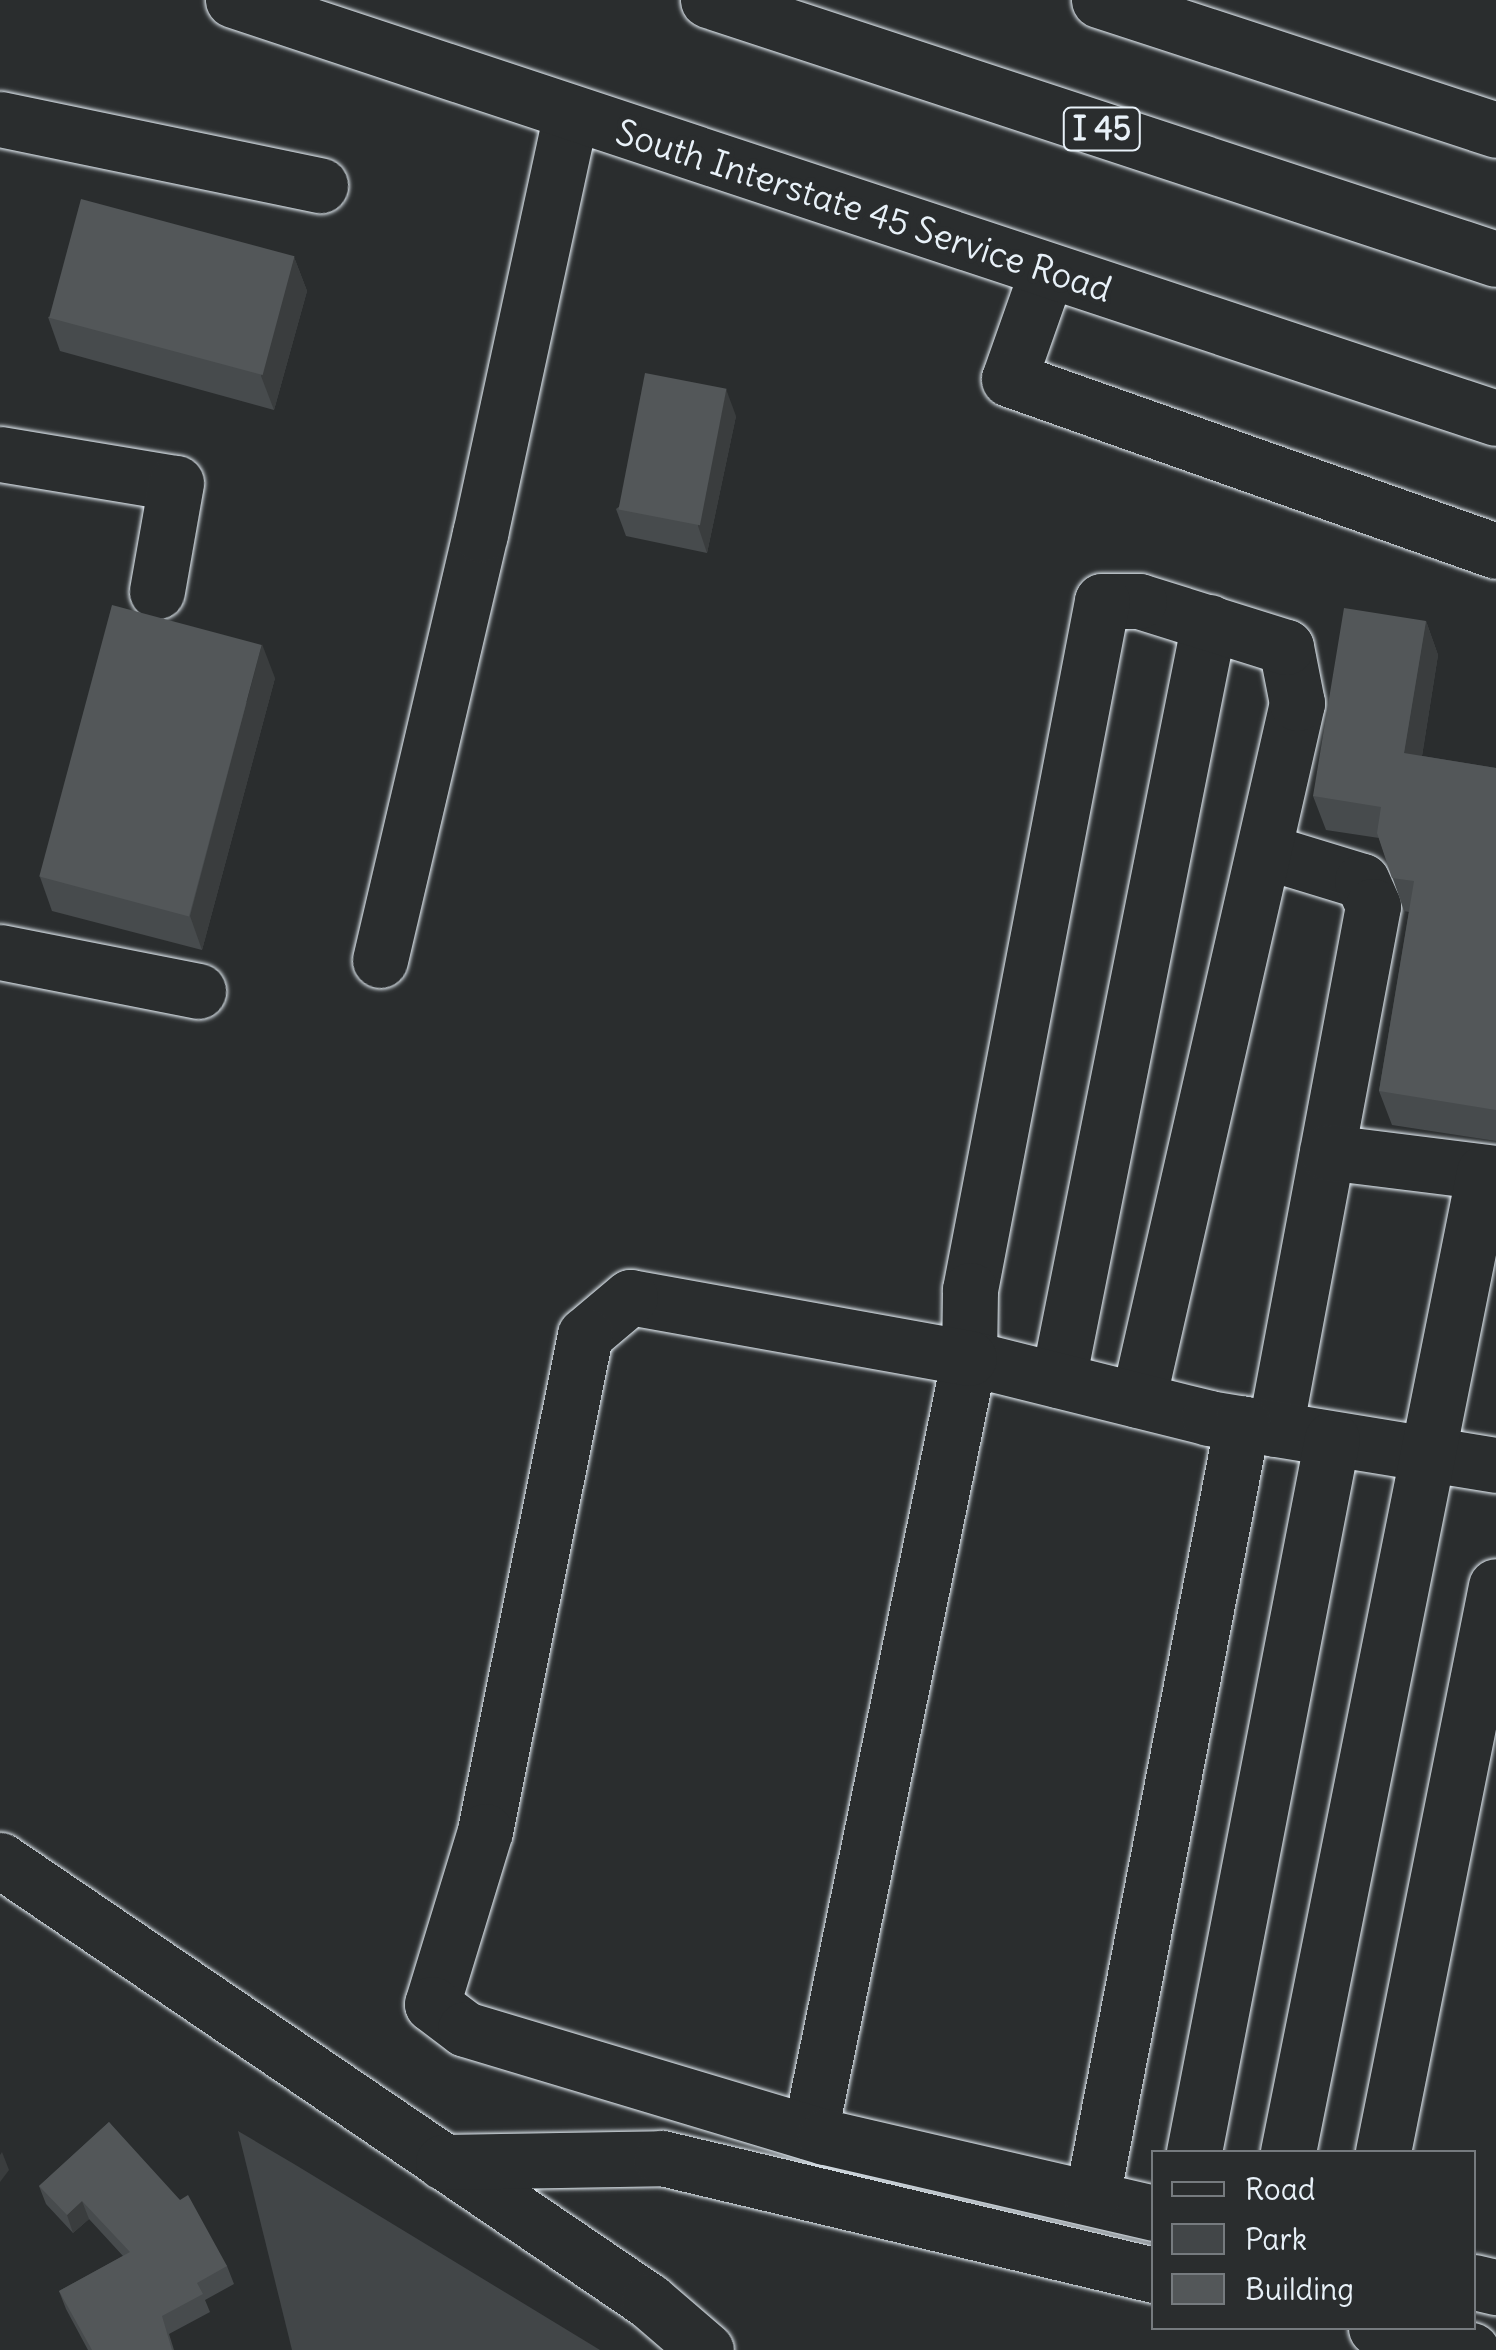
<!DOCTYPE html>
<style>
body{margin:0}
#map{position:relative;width:1496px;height:2350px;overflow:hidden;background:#2a2d2e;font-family:Delius,sans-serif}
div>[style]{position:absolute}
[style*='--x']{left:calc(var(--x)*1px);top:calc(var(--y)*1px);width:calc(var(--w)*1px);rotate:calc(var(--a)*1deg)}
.green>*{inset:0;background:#424648}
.roads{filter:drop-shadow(0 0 2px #e8f1f8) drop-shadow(0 0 2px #e8f1f8)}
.minor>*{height:55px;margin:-27.5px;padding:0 27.5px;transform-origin:27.5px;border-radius:27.5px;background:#2a2d2e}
.major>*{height:55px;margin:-27.5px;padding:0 27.5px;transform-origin:27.5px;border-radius:27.5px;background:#2a2d2e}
.highway>*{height:55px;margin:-27.5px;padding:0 27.5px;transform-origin:27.5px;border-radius:27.5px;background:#2a2d2e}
.wall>*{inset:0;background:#474b4d}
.shaded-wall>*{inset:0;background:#3a3d3e}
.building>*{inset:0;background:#535759;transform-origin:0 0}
span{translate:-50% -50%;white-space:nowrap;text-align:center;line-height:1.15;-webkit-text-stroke:10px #2a2d2e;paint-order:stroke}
.shield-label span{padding:2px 8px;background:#2a2d2e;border:2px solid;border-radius:8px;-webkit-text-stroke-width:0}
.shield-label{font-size:32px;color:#e8f1f8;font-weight:700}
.street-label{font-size:35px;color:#e8f1f8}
.legend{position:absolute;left:1151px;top:2150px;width:325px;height:180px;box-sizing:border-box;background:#2a2d2e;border:2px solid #767b7f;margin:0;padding:12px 18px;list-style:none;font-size:30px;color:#e8f1f8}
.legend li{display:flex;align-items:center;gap:20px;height:50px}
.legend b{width:50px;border:2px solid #767b7f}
</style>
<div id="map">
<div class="green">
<i style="clip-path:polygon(238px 2131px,294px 2164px,600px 2350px,292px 2350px)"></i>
</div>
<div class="roads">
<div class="minor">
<i style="--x:0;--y:119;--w:327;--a:11.7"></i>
<i style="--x:1047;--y:271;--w:114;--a:109.4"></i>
<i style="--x:1009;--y:379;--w:516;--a:19.45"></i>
<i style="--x:0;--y:454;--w:178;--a:9.4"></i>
<i style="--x:176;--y:483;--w:110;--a:100"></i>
<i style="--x:1264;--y:851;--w:102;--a:17"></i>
<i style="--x:1362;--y:881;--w:27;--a:66"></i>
<i style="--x:1373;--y:906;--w:532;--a:100.61"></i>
<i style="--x:0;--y:952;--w:202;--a:11.1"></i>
<i style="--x:380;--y:960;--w:438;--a:-76.8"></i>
<i style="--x:480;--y:534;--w:430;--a:-77.8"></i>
<i style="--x:1327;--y:1152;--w:170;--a:7.1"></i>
<i style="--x:1058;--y:1380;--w:773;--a:-78.73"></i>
<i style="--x:1138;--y:1400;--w:715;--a:-77.15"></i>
<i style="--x:1297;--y:703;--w:57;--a:-101.1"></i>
<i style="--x:1286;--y:647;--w:154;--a:-162.6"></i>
<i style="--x:1139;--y:601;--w:37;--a:180"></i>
<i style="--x:1102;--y:601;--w:702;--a:100.85"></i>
<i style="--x:970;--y:1290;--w:68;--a:90.8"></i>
<i style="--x:969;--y:1358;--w:247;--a:14"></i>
<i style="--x:1209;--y:1418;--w:291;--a:9.3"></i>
<i style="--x:0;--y:1860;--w:785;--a:34.2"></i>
<i style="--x:649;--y:2301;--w:75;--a:40.7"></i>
<i style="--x:810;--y:2132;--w:790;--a:-78.39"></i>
<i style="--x:969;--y:1358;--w:344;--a:-169.8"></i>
<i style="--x:630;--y:1297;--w:59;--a:139.8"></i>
<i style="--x:585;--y:1335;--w:506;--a:101.4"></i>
<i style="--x:485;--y:1831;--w:181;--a:107"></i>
<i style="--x:432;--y:2004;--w:41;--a:37.1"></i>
<i style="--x:465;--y:2029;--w:376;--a:16.7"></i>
<i style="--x:825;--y:2137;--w:338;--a:13"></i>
<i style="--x:1194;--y:2152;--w:726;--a:-79.05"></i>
<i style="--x:1288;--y:2152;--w:999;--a:-78.69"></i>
<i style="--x:1383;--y:2152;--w:577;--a:-78.71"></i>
<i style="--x:443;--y:2162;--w:219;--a:-1"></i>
<i style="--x:662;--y:2158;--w:506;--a:13.38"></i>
<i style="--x:1092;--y:2197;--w:788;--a:-79.03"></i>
<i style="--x:1474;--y:2282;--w:23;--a:13"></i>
<i style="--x:1376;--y:2328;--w:98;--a:13"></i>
</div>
<div class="major">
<i style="--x:233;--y:0;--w:1330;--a:18.31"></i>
</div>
<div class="highway">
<i style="--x:708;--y:0;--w:829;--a:18.19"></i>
<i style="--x:1099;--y:0;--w:418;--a:18.1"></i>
</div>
</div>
<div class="wall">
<i style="clip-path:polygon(294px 257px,307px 291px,274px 410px,60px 351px,48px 317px)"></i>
<i style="clip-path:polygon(736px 416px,707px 553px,626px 536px,616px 509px)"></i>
<i style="clip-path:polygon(1426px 621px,1438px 655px,1422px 756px,1496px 768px,1496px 1141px,1392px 1125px,1379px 1091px,1409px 912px,1404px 911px,1379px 838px,1326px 830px,1313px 796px)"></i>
<i style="clip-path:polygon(275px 678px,202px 950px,52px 911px,40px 877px)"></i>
<i style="clip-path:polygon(109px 2122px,227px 2266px,234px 2284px,205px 2300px,210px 2312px,169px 2334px,174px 2350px,88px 2350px,66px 2309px,59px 2291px,123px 2256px,89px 2219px,73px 2233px,46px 2204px,39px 2186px)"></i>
</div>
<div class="shaded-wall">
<i style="clip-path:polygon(294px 257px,307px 291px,274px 410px,261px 376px)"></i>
<i style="clip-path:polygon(726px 389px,736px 416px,707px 553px,698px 526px)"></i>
<i style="clip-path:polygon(1426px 621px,1438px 655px,1417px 787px,1404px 753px)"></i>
<i style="clip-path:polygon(262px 644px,275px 678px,202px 950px,190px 916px)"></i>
<i style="clip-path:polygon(2px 2152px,9px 2170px,0 2182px,0 2155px)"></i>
<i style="clip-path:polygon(82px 2201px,89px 2219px,73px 2233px,67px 2215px)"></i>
</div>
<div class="building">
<i style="left:81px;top:199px;width:221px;height:123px;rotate:15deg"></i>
<i style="left:645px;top:373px;width:83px;height:139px;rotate:11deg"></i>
<i style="left:112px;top:605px;width:155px;height:281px;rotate:15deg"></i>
<i style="clip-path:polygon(1344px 608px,1426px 621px,1404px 753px,1496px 768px,1496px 1110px,1379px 1091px,1414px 881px,1392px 878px,1377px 833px,1381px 807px,1313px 796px)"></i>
<i style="clip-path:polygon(109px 2122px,180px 2200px,188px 2195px,227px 2266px,197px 2283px,203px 2294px,162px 2316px,172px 2350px,92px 2350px,59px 2291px,130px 2252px,82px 2201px,67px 2215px,39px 2186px)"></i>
</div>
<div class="shield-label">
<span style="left:1102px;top:129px">I 45</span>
</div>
<div class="street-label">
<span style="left:864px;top:210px;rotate:18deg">South Interstate 45 Service Road</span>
</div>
<ul class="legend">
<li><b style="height:12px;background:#2a2d2e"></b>Road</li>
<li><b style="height:28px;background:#424648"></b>Park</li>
<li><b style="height:28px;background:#535759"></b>Building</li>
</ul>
</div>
